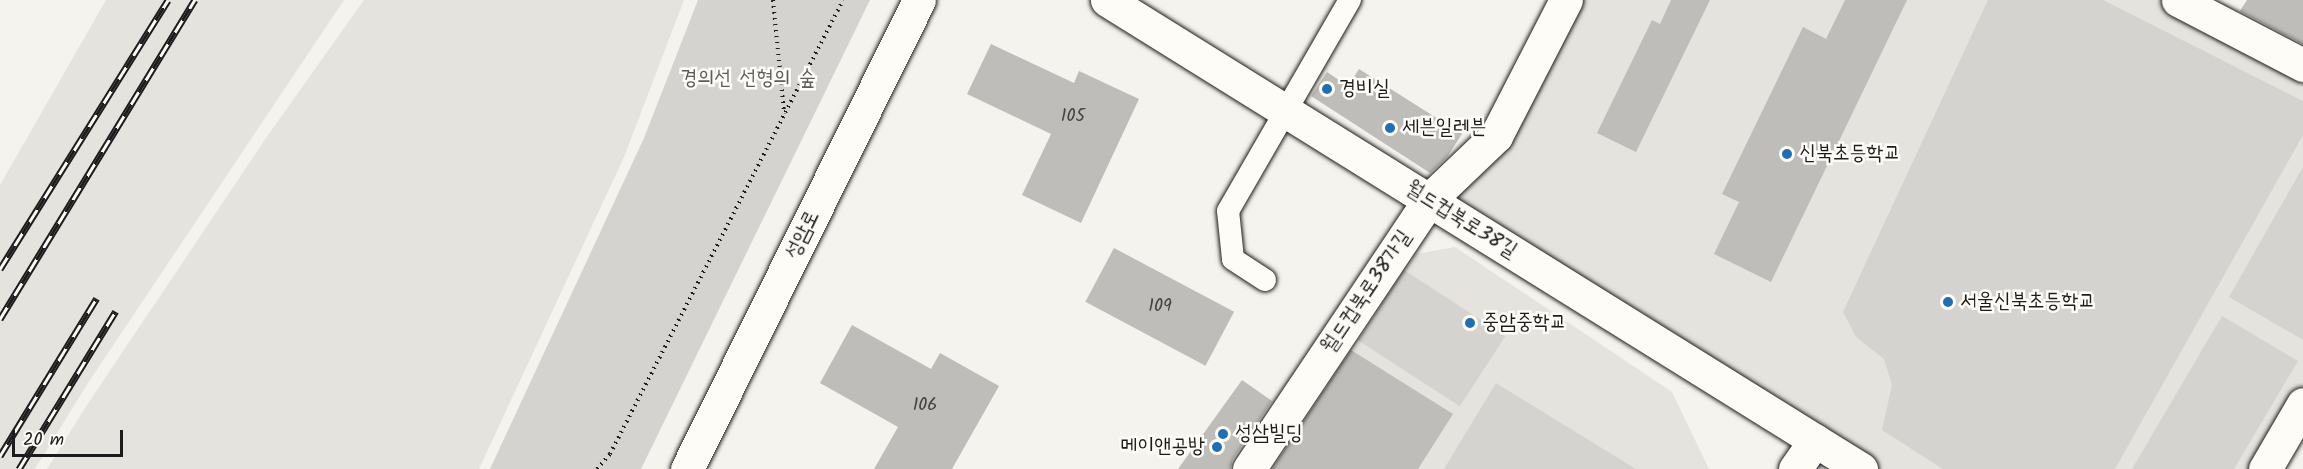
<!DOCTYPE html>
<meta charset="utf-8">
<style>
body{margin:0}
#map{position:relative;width:2303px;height:469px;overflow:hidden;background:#f4f3ee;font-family:Kalam,"Poor Story",sans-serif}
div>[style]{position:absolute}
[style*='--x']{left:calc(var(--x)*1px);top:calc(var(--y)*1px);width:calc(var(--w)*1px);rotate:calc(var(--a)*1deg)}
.built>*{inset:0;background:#e4e3de}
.green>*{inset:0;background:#d4d3cf;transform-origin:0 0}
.building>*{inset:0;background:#bebdba;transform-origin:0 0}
.path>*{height:4px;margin-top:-2px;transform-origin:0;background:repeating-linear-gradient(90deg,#1c1c1c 0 1.5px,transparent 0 6px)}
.roads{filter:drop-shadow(0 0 2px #1c1c1c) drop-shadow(0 0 2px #1c1c1c)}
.lane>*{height:22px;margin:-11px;padding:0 11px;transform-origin:11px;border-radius:11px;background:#fdfcf7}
.street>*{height:33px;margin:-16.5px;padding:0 16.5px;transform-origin:16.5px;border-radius:16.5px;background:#fdfcf7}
.secondary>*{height:33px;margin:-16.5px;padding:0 16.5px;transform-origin:16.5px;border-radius:16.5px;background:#fdfcf7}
.rail>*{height:7px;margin-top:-3.5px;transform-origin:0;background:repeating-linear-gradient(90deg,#fdfcf7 0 14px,#1c1c1c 0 28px);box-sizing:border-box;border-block:2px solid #1c1c1c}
.dots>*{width:16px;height:16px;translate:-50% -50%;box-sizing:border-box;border:3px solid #fdfcf7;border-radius:50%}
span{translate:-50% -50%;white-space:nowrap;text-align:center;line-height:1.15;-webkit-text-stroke:5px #fdfcf7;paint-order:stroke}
.number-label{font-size:18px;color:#444}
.number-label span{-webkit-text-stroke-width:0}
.park-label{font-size:21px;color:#5c5c5b}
.poi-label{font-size:21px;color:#1c1c1c}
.left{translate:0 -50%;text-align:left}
.right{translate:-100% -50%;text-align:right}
.street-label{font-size:21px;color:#1c1c1c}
.scale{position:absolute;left:12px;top:430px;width:111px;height:27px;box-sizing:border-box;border:3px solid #1c1c1c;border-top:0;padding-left:8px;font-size:18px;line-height:21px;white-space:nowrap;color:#1c1c1c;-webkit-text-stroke:4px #fdfcf7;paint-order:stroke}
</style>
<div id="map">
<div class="built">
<i style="clip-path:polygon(106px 0,344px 0,88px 383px,35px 469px,0 469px,0 185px)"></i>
<i style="clip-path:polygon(364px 0,684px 0,624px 157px,479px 469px,47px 469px,85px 408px,266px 138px)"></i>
<i style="clip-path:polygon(1566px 0,2179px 0,2303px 65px,2303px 403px,2265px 469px,1862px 469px,1429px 200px,1496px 136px)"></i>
<i style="clip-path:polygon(1455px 247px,1672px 392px,1709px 469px,1276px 469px,1416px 254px)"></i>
</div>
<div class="green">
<i style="clip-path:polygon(698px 0,870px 0,641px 469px,490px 469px,644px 138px)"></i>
<i style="clip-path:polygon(1988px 0,2103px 0,2303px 101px,2303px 135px,2115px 469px,1943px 469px,1882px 430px,1892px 385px,1884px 359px,1856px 337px,1843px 312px)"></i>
<i style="clip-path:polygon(2303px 167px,2303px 340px,2229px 297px)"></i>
<i style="left:1404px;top:270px;width:121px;height:84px;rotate:33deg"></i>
<i style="clip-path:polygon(2222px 316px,2298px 361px,2234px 469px,2132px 469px)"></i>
<i style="clip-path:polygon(1496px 383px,1636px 469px,1444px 469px)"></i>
</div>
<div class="building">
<i style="clip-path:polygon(1671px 0,1710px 0,1636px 152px,1597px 133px,1652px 20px,1660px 24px)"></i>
<i style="clip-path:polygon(1845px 0,1907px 0,1771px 282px,1714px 254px,1739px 202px,1722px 194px,1803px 27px,1826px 39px)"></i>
<i style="clip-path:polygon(2247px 0,2303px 0,2303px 44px,2240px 11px)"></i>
<i style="clip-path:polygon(991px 44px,1074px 83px,1079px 71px,1139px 99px,1081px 223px,1022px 195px,1051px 134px,967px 94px)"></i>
<i style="clip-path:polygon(1359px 69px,1462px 134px,1447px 157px,1430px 173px,1311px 96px,1327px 72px,1348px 86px)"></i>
<i style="left:1114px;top:248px;width:136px;height:61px;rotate:28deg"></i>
<i style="clip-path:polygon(852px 325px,931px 369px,940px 353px,999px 386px,952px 469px,874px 469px,898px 427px,820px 383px)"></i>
<i style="clip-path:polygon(1351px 350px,1453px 414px,1418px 469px,1272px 469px)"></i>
<i style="clip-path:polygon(1242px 380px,1272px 401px,1233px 459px,1230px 469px,1178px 469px)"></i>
</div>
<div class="path">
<i style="--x:773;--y:0;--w:114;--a:84.4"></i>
<i style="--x:597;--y:469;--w:20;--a:-49"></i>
<i style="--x:610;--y:454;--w:510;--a:-62.83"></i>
</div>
<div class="roads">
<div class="lane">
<i style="--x:1265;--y:280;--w:38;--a:-147"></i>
<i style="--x:1233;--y:259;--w:48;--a:-95.9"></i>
<i style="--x:1228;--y:211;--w:244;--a:-60"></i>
</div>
<div class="street">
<i style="--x:1107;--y:0;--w:888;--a:31.88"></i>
<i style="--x:2178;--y:0;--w:141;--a:27.5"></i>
<i style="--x:1249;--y:469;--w:324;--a:-56.2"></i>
<i style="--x:1429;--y:200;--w:93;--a:-43.7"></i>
<i style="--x:1496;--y:136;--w:153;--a:-62.8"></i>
<i style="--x:1795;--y:469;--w:35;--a:-55"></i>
<i style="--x:2265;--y:469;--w:75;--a:-59.7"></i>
</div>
<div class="secondary">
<i style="--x:687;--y:469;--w:523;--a:-63.68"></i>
</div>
</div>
<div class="rail">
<i style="--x:0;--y:269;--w:317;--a:-58"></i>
<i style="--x:0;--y:319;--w:374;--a:-58.6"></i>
<i style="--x:0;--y:456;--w:185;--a:-58.5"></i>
<i style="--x:19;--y:469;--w:185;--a:-58.5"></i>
</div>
<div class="dots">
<i style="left:1327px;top:89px;background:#1f6fb2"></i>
<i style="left:1390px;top:128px;background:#1f6fb2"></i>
<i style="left:1787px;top:154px;background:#1f6fb2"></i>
<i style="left:1948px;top:302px;background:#1f6fb2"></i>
<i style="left:1470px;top:323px;background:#1f6fb2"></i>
<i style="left:1223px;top:434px;background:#1f6fb2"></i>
<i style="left:1217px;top:447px;background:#1f6fb2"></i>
</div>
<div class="number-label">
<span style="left:1073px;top:117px">105</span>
<span style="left:1160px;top:307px">109</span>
<span style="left:925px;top:406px">106</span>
</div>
<div class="park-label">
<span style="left:748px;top:79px">경의선 선형의 숲</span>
</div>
<div class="poi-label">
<span class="left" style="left:1339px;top:89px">경비실</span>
<span class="left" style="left:1402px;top:128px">세븐일레븐</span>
<span class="left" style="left:1799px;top:154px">신북초등학교</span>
<span class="left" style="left:1960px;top:302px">서울신북초등학교</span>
<span class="left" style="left:1482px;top:323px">중암중학교</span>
<span class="left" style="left:1235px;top:434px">성삼빌딩</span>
<span class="right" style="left:1205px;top:447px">메이앤공방</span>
</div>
<div class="street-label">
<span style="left:1461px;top:220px;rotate:32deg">월드컵북로38길</span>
<span style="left:803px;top:235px;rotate:-64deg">성암로</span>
<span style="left:1367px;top:292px;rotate:-56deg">월드컵북로38가길</span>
</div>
<div class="scale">20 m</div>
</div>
